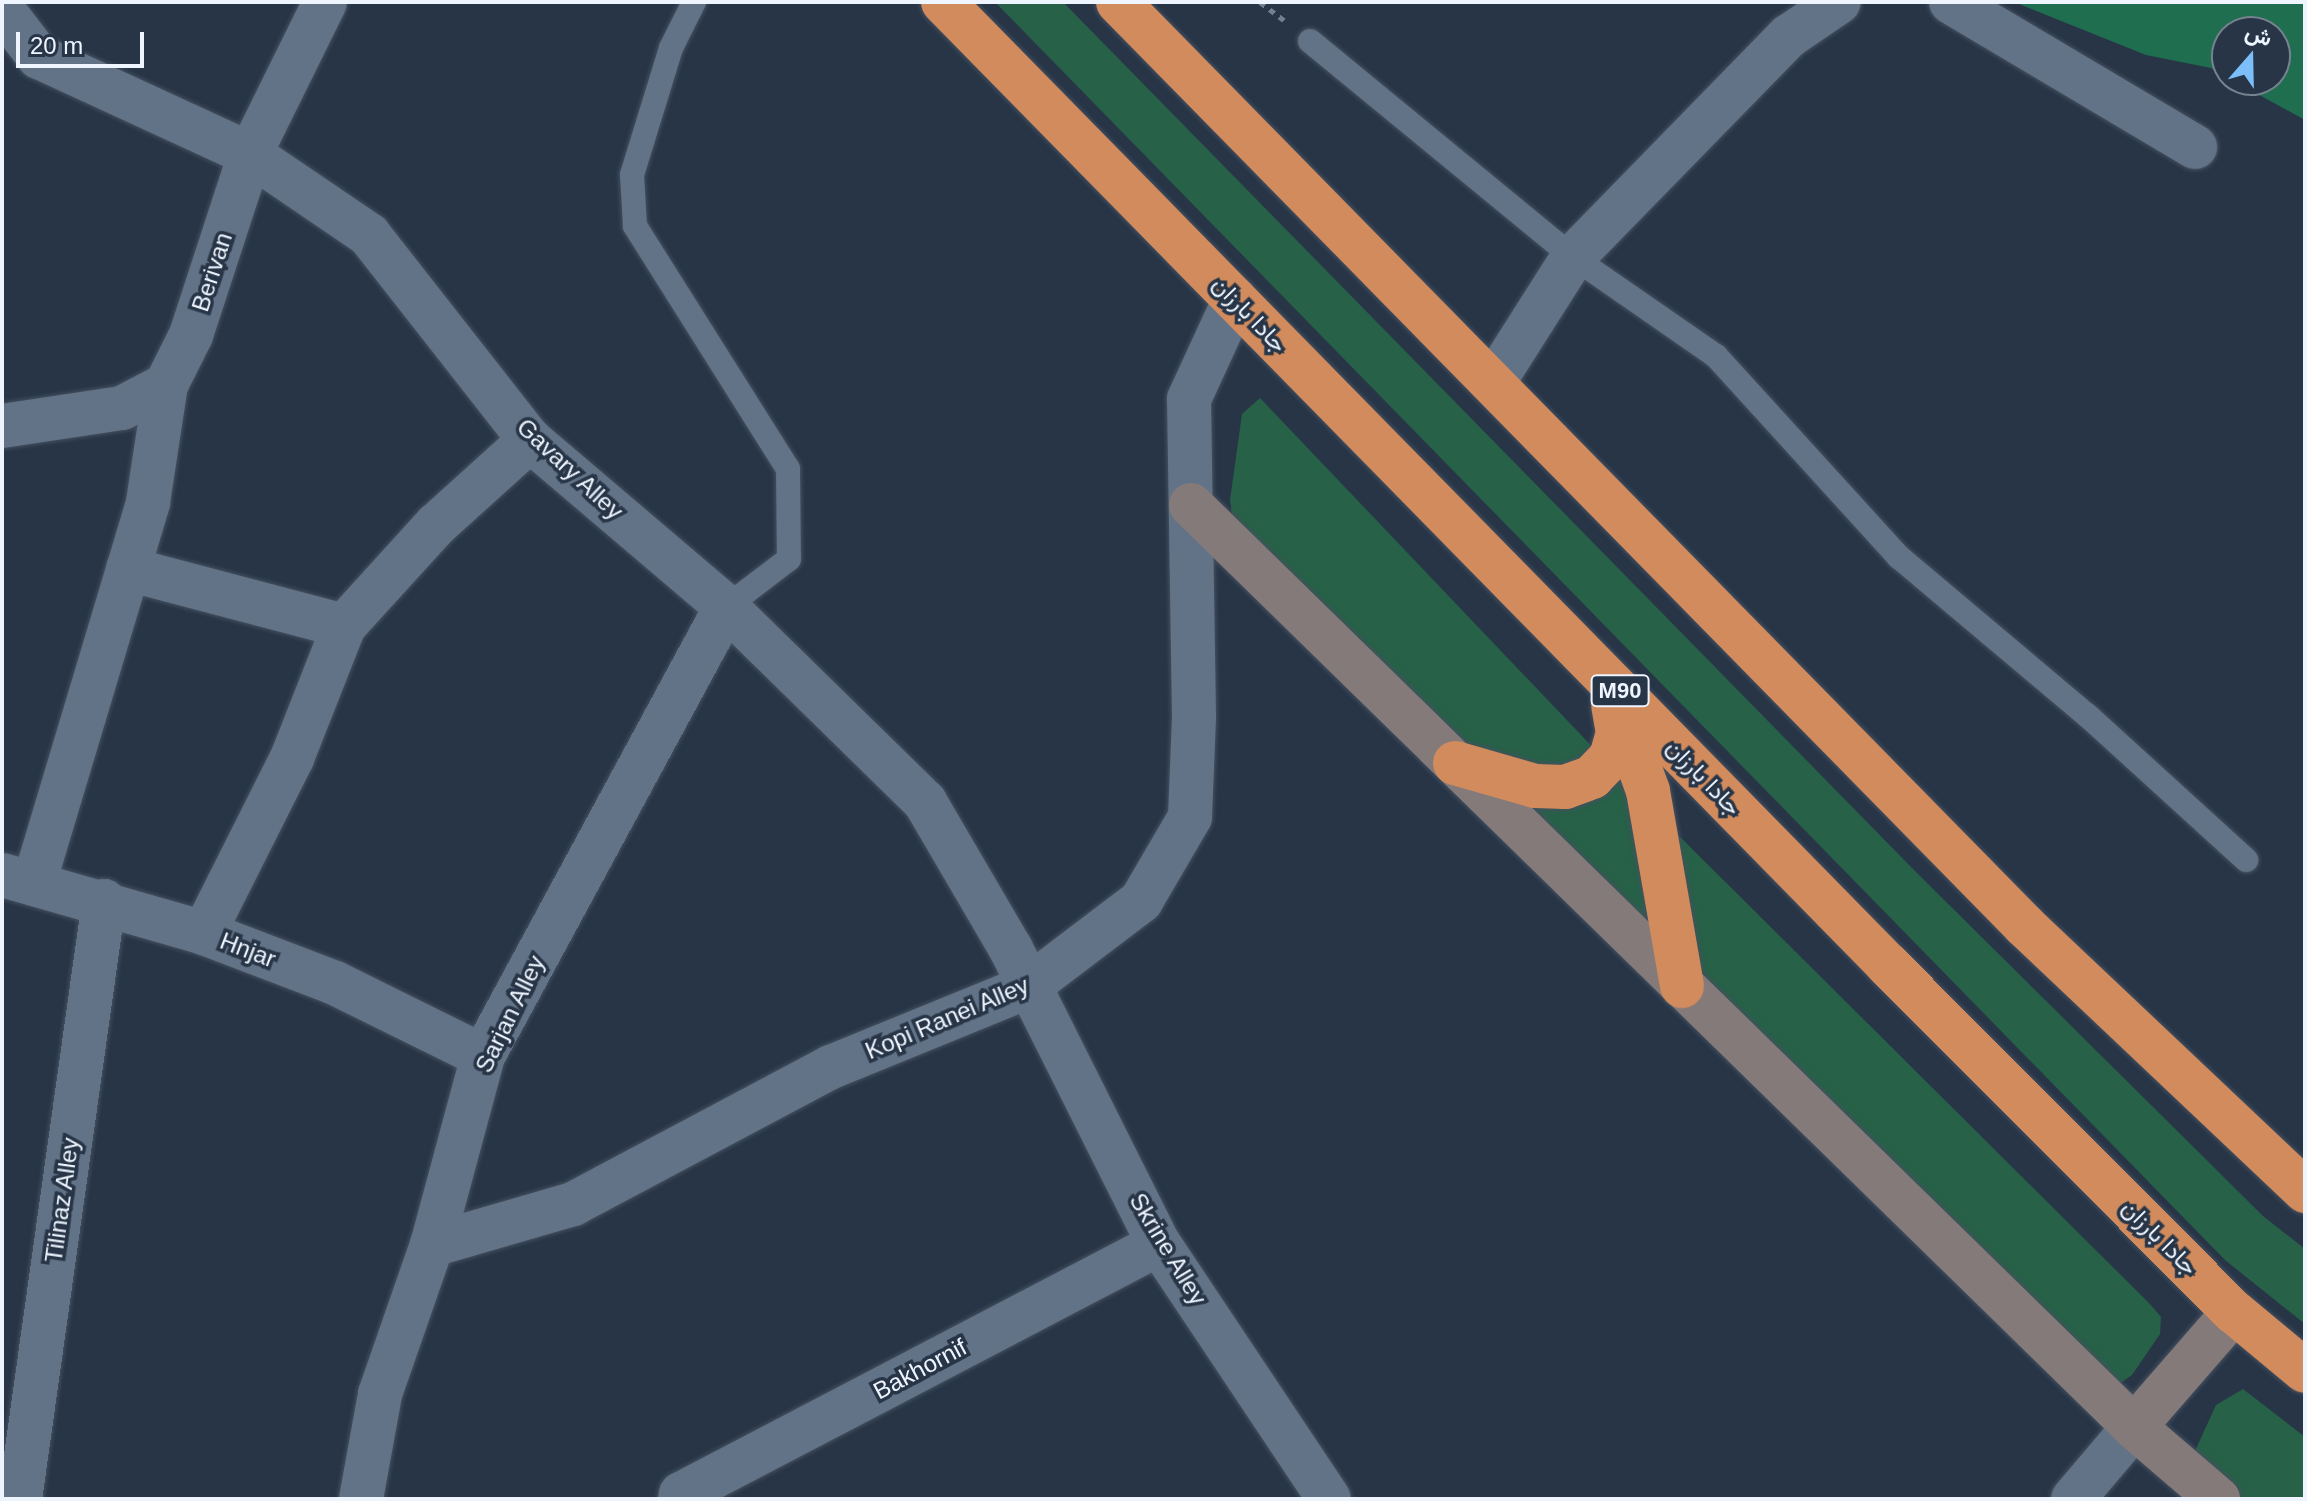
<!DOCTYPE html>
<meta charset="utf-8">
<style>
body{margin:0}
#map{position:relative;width:2307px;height:1501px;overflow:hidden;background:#273547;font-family:Arial,Vazirmatn,sans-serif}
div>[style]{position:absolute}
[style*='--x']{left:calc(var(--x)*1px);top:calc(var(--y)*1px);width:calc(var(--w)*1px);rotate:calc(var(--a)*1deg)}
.green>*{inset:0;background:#276148}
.forest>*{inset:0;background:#1f6e4f}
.path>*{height:5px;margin-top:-2.5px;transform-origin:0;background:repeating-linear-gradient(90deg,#737f8e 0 6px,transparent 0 12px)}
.roads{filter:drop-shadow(0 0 2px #45505f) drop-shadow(0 0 2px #45505f)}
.service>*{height:24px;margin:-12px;padding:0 12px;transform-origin:12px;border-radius:12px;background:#637387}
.minor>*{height:44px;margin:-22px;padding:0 22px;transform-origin:22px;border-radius:22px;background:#637387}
.secondary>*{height:44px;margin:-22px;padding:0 22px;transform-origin:22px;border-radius:22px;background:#847a7a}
.motorway>*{height:44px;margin:-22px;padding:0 22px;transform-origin:22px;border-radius:22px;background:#d28b5c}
span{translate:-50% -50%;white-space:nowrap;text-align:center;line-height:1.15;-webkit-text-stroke:7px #273547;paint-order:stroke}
.shield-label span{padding:2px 6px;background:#273547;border:2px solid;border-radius:6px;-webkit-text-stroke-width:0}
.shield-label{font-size:22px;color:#eef5ff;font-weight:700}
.street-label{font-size:24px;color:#eef5ff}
.frame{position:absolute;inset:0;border:4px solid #eef5ff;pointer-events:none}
.north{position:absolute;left:2211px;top:16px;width:80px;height:80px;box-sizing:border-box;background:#273547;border:2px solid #778291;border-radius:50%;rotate:20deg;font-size:22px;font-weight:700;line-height:32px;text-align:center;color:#eef5ff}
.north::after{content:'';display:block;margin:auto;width:28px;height:36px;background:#7cbef9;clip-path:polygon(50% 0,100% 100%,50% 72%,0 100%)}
.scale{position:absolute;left:16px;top:32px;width:128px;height:36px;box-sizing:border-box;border:4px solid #eef5ff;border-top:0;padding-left:10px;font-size:24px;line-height:28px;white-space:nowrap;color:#eef5ff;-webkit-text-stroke:6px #273547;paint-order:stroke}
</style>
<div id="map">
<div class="green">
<i style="clip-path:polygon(995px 2px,1063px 2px,1915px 871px,2263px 1216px,2305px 1249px,2305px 1324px,2225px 1260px)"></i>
<i style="clip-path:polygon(1260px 398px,1602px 757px,1586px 775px,1484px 767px,1235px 538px,1230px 500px,1242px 414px)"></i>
<i style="clip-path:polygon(1609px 767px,1645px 803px,1669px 958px,1470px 772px)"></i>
<i style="clip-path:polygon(1657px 814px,2149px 1303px,2161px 1317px,2160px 1334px,2132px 1375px,2109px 1391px,1685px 980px)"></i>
<i style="clip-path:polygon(2243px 1389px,2305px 1437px,2305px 1499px,2227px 1499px,2195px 1451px,2216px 1405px)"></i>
</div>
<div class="forest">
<i style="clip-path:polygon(2014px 2px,2305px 2px,2305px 120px,2232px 80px,2275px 80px,2275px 32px,2227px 32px,2227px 77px,2211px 68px,2146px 55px)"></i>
</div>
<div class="path">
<i style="--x:1260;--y:2;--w:31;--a:37"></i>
</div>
<div class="roads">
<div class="service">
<i style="--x:694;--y:2;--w:51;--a:116.6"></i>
<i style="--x:671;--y:48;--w:133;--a:107.1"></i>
<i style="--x:632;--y:175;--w:51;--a:86.6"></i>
<i style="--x:635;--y:226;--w:287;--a:57.8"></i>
<i style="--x:788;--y:469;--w:90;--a:89.4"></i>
<i style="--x:789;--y:559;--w:79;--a:142.7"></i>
<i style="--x:1310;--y:41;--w:340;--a:39.4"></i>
<i style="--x:1573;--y:257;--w:174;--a:34.7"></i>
<i style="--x:1716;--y:356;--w:272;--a:47.7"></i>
<i style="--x:1899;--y:557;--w:247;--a:40.1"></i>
<i style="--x:2088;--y:716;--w:214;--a:42.3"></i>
</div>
<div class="minor">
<i style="--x:1951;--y:2;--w:284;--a:30.7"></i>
<i style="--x:2;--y:9;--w:61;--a:52.4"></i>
<i style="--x:39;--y:57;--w:232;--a:24.7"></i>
<i style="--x:250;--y:154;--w:144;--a:34.2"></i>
<i style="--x:369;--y:235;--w:261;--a:51.9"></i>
<i style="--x:530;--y:440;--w:257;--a:40.4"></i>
<i style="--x:726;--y:607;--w:279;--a:44.4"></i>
<i style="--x:925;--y:802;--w:170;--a:59.7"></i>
<i style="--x:1011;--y:949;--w:330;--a:63.4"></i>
<i style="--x:1159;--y:1244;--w:306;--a:56.3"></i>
<i style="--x:1493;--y:383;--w:149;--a:-57.6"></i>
<i style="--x:1573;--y:257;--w:309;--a:-45.7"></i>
<i style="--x:1789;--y:36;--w:60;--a:-34.2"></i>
<i style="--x:2;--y:426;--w:121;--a:-8.5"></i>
<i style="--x:122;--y:408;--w:50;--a:-27.6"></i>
<i style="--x:166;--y:385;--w:56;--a:-63.4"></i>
<i style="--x:191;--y:335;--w:190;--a:-71.9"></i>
<i style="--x:250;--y:154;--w:169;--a:-63.7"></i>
<i style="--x:128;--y:569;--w:223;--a:14.8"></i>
<i style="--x:2;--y:875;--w:210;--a:16"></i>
<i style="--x:204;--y:933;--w:140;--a:20.9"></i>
<i style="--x:335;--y:983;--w:165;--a:26.3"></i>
<i style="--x:34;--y:883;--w:398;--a:-73.3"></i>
<i style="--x:148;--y:502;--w:118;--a:-81.3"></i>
<i style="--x:204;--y:933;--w:196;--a:-63.3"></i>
<i style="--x:292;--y:758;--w:142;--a:-68.5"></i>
<i style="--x:344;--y:626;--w:137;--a:-47.7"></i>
<i style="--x:436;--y:525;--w:127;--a:-42.1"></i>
<i style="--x:432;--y:1245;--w:147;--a:-16.2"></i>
<i style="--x:573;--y:1204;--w:292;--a:-28"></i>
<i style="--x:831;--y:1067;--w:214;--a:-22.2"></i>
<i style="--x:1029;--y:986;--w:141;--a:-37.2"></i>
<i style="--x:1141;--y:901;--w:97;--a:-59.7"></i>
<i style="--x:1190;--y:817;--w:101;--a:-87.7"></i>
<i style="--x:1194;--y:716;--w:317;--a:-90.9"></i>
<i style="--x:1189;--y:399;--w:110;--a:-65.3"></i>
<i style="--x:20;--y:1499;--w:604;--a:-82"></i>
<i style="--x:361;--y:1499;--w:107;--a:-79.7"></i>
<i style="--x:380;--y:1394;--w:158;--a:-70.8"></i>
<i style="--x:432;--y:1245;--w:196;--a:-74.9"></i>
<i style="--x:483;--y:1056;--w:511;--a:-61.58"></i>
<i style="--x:680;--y:1499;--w:5;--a:-79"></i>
<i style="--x:681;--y:1494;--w:539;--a:-27.61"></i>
<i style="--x:2073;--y:1499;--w:94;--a:-49.7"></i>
</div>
<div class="secondary">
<i style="--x:1191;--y:505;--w:1319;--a:44.35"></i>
<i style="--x:2134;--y:1427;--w:111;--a:40.6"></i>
<i style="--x:2134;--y:1427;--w:152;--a:-49"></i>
</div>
<div class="motorway">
<i style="--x:943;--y:2;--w:1349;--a:45.54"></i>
<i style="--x:1888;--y:965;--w:490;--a:45.1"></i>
<i style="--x:2234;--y:1312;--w:92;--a:39.7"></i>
<i style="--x:1118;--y:2;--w:1295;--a:45.53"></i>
<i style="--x:2025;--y:926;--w:386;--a:43.4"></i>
<i style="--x:1614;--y:697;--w:100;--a:70.1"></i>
<i style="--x:1648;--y:791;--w:198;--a:80.1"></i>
<i style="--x:1455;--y:763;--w:83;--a:16"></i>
<i style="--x:1535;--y:786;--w:30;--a:2"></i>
<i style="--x:1565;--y:787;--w:29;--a:-20"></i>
<i style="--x:1592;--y:777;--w:28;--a:-46"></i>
<i style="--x:1611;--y:757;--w:25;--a:-74"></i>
<i style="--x:1618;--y:733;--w:27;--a:-100"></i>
</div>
</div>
<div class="shield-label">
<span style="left:1620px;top:691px">M90</span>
</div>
<div class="street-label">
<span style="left:212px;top:272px;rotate:-72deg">Berivan</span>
<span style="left:1250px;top:314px;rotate:46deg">جادا بارزان</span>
<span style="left:570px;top:469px;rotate:43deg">Gavary Alley</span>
<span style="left:1704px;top:777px;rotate:46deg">جادا بارزان</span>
<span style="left:248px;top:950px;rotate:21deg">Hnjar</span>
<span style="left:510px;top:1014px;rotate:-64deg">Sarjan Alley</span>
<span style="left:947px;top:1018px;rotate:-23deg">Kopi Ranei Alley</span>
<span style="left:62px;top:1200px;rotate:-82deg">Tilinaz Alley</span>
<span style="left:2160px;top:1237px;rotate:45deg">جادا بارزان</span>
<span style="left:1168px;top:1249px;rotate:59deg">Skrine Alley</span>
<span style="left:920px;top:1369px;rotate:-28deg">Bakhornif</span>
</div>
<div class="frame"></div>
<div class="north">ش</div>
<div class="scale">20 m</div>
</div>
